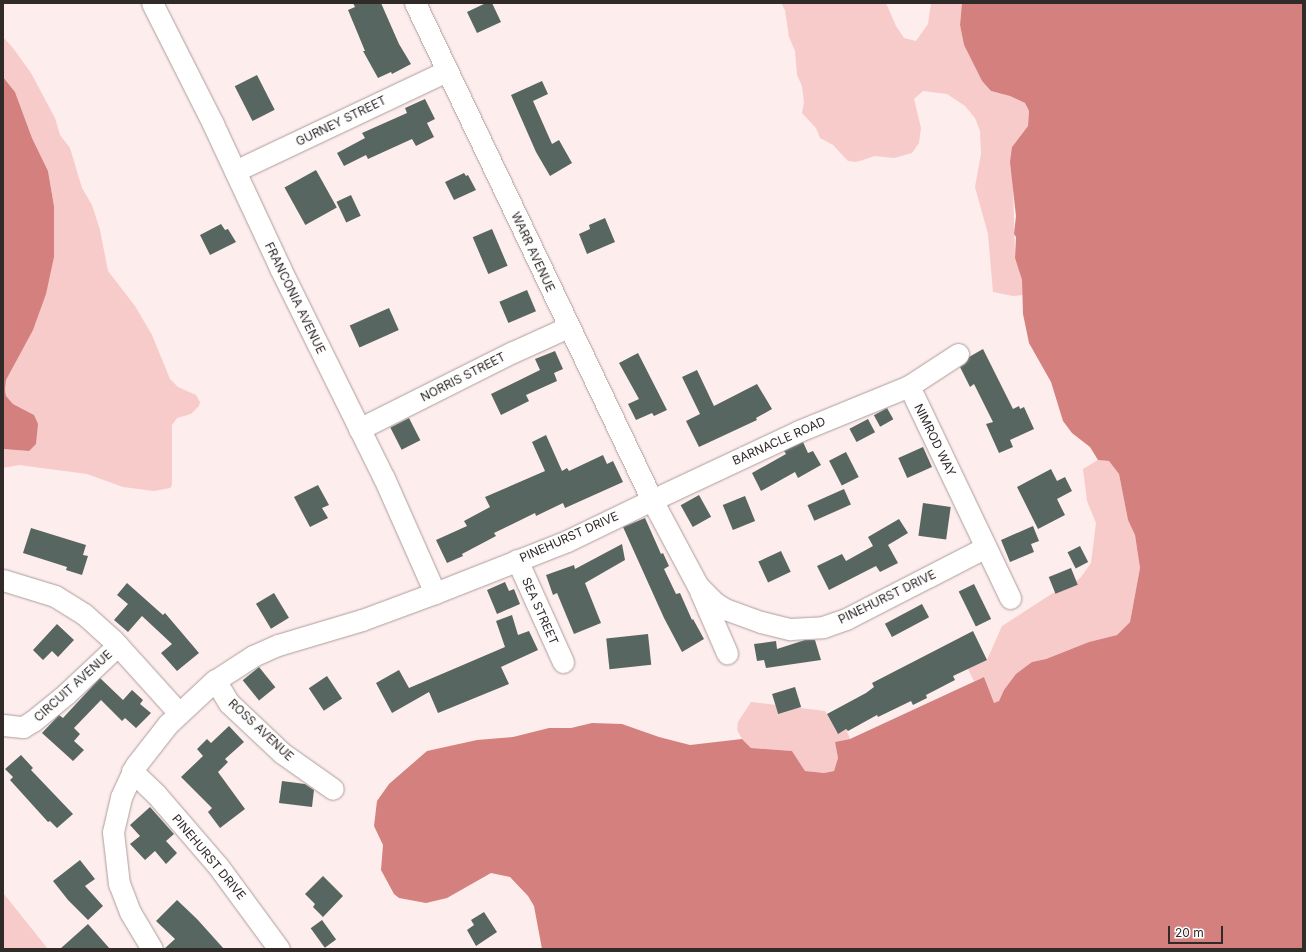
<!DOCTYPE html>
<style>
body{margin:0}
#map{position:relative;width:1306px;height:952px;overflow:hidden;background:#fdedec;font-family:Inter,sans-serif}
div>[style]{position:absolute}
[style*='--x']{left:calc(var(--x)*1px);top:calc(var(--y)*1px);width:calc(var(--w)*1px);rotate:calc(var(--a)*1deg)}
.green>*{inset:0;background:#f7cbc9}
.water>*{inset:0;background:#d3807f}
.building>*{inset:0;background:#586661;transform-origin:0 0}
.roads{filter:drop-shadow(0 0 1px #ac9d9c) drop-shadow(0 0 1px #ac9d9c)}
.minor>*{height:21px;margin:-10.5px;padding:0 10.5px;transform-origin:10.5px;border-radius:10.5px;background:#fff}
span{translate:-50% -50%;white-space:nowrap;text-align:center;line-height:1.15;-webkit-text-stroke:4px #fefefe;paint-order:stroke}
.street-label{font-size:12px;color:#302a29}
.frame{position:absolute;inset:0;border:4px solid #302a29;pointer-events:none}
.scale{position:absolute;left:1168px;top:926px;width:55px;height:18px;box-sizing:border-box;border:2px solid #302a29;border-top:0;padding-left:5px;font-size:12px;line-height:14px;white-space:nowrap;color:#302a29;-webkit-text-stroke:3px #fefefe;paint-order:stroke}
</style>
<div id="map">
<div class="green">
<i style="clip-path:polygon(781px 3px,886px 3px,896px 26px,904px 38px,916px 41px,928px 24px,931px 3px,962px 3px,960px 25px,964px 45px,982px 81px,991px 91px,1010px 96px,1025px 103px,1029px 111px,1028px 126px,1012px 147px,1015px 258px,1022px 280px,1023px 295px,1013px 296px,993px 292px,988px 234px,975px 187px,981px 154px,980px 131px,975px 118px,965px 106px,947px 94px,923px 91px,914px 99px,921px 128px,919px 143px,912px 153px,894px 158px,875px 156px,856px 162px,848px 161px,833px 145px,820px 138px,816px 128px,802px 113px,804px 102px,802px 86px,797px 75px,795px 51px,789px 37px,785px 10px)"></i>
<i style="clip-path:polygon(3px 37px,13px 48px,31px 73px,55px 118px,60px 135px,70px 148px,82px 188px,92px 205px,100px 230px,108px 271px,135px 306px,152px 335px,170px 379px,178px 387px,196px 395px,200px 402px,199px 406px,191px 414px,177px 418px,172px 425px,172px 485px,170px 488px,154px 491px,123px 487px,87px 474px,19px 465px,3px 468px,3px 449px,29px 451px,34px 415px,13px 404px,6px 396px,5px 390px,6px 380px,15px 363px,54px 257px,54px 206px,48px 171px,32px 138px,15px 92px,3px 77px)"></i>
<i style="clip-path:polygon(1098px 460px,1109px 461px,1119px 474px,1128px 520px,1135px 535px,1140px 568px,1130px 622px,1117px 635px,1089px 642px,1046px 659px,1032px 662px,1004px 690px,999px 701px,994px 704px,984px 677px,974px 681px,968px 669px,987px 660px,1002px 626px,1053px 593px,1070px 587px,1081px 577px,1091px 563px,1096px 523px,1087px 501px,1083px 469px)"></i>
<i style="clip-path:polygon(751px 702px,825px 711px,837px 733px,846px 729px,850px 739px,835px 742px,838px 758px,834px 771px,824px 773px,805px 771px,792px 751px,751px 748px,742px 739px,737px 730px,738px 722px)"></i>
<i style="clip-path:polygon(3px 892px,4px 894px,48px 949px,3px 949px)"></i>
</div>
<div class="water">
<i style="clip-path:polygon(962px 3px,1303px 3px,1303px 949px,542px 949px,534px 906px,528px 896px,510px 877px,491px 873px,447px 898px,426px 903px,399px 898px,394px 894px,381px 870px,383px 845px,374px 826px,377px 801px,389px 784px,427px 751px,477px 740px,513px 737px,549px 728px,571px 728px,592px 723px,622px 724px,659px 737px,690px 745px,742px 739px,751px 748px,792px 751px,805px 771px,824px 773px,834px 771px,838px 758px,835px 742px,850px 739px,984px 677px,994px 703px,999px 701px,1004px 690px,1016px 674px,1032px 662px,1046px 659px,1089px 642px,1117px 635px,1130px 622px,1140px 568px,1135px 535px,1128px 520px,1119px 474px,1109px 461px,1098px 460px,1090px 447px,1072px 433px,1063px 421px,1051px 382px,1029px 343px,1023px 314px,1022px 280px,1015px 258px,1016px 237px,1014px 234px,1016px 216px,1010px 162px,1012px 147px,1028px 126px,1029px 111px,1025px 103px,1010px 96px,991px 91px,982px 81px,964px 45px,960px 25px)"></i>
<i style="clip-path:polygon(3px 77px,15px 92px,32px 138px,48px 171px,54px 206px,54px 257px,46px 294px,33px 330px,6px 380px,5px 390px,6px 396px,13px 404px,34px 415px,38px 424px,36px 444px,29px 451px,3px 449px)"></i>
</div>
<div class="building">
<i style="clip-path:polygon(353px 3px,381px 3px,399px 44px,411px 64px,392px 74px,391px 72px,378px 78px,363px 51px,365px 51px,348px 10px,355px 7px)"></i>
<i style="clip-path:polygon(486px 3px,492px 3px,501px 22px,477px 33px,467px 12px)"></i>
<i style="left:257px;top:75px;width:39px;height:25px;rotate:63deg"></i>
<i style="clip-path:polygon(542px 81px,548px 94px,533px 101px,552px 144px,559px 140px,572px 163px,550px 176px,536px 152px,511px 95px)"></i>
<i style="clip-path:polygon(425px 99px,435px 119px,427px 123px,434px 137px,416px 146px,412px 139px,368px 159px,366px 155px,344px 166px,337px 153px,365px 138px,362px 133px,407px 113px,405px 108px)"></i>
<i style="left:316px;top:170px;width:43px;height:36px;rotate:61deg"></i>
<i style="clip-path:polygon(464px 173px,466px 176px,468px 175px,476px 190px,454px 200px,445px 182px)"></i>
<i style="left:351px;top:195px;width:23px;height:16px;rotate:65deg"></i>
<i style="clip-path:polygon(605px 218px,615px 242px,587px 254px,579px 234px,590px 229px,589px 225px)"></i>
<i style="clip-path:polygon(221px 224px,225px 230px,228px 229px,236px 242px,210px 255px,200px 235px)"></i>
<i style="left:492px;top:229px;width:40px;height:21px;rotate:67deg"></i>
<i style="left:527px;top:290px;width:23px;height:30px;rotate:67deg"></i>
<i style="left:389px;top:308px;width:24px;height:43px;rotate:66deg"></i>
<i style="clip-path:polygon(983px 349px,1013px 409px,1019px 406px,1020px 409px,1024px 407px,1034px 429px,1010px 440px,1013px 447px,999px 453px,986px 424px,993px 422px,974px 384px,970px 387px,960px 367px,965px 364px,969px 357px)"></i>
<i style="clip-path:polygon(555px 351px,563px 369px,554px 373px,557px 381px,526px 395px,529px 401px,501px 415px,491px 394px,540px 370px,535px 359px)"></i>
<i style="clip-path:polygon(638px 353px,667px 410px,654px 416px,652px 413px,636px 420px,628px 404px,639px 399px,619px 363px)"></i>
<i style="clip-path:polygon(697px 370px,714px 406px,757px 384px,772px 409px,756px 418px,757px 420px,699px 447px,686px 421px,700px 414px,682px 377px)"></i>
<i style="left:887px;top:408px;width:13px;height:15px;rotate:61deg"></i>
<i style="left:409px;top:418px;width:25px;height:21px;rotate:63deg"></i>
<i style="left:868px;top:419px;width:15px;height:21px;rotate:62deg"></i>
<i style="clip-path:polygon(546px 435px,562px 471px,567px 468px,569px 471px,603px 455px,607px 464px,613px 461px,623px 482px,565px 508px,563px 503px,536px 516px,535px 513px,494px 533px,496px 536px,462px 554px,463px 556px,447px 563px,436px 540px,467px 526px,464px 521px,490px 507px,485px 497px,545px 471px,532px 442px)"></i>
<i style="clip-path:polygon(803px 442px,808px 453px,813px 451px,821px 465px,798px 478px,795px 472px,761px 491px,752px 473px,786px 454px,784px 451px)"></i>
<i style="left:923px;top:447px;width:22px;height:27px;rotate:66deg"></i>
<i style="left:846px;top:452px;width:28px;height:19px;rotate:63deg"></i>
<i style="clip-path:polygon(1051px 469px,1057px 481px,1065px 477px,1072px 491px,1057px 499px,1065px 515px,1038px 529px,1017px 487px)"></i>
<i style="clip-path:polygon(318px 485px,329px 505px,322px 508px,328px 518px,310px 527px,294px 497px)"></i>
<i style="left:844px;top:489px;width:17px;height:40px;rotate:66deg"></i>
<i style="left:699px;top:495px;width:25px;height:21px;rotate:61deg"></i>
<i style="left:745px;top:496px;width:27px;height:24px;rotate:68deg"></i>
<i style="left:923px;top:503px;width:28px;height:33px;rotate:8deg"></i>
<i style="clip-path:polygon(645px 518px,661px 554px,663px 553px,669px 566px,664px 569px,676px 594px,680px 593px,692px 620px,693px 619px,704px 639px,682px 652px,664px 618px,623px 527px)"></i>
<i style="clip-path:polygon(899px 519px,908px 533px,888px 545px,898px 563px,880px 572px,876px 566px,829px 590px,817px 566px,842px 554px,846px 561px,873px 546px,868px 537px)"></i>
<i style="clip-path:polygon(1033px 526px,1039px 541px,1031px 544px,1034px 552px,1010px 562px,1001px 540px)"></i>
<i style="clip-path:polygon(31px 528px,86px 545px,83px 555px,88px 556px,82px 575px,66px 570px,67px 567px,23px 553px)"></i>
<i style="clip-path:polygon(622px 544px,625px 560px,585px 583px,601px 623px,574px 634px,557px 593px,553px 595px,546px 575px,574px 565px,575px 569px)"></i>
<i style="left:1080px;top:546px;width:18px;height:14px;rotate:63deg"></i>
<i style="left:781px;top:551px;width:23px;height:25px;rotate:65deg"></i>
<i style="left:1071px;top:568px;width:18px;height:24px;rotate:68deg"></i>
<i style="clip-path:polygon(505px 582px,509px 591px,514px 589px,520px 604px,497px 614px,487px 590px)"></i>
<i style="clip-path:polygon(127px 583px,163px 615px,165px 613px,199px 653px,177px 671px,161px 653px,172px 644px,142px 616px,128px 632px,114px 620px,128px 604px,117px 595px)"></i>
<i style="left:974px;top:584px;width:39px;height:17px;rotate:64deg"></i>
<i style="left:274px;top:593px;width:29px;height:21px;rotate:59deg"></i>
<i style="left:922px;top:604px;width:15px;height:42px;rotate:62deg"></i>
<i style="clip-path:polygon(512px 615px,518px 635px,529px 631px,538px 650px,501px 667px,509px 684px,438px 713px,429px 692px,392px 713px,376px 683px,399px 670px,409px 688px,505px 647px,496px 621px)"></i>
<i style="clip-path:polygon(57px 624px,74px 640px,58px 657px,52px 651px,43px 660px,33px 650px)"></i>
<i style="clip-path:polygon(973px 631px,987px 660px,953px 676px,955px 680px,926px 695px,927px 698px,913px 705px,911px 701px,878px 717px,877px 715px,848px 731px,846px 729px,838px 734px,827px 714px,866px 693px,874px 687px,872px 683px)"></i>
<i style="left:648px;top:634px;width:31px;height:42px;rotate:84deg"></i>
<i style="clip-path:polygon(805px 640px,815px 640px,821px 660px,766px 668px,764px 660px,757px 661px,754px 644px,776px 641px,777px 649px)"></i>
<i style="left:259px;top:667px;width:26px;height:21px;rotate:51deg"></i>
<i style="left:327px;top:676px;width:27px;height:22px;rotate:56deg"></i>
<i style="clip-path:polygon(100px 678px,123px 700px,132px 690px,143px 700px,140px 704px,151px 713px,136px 728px,125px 718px,122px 721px,101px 700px,74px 728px,80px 734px,74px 741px,84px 750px,73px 761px,42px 733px,59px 715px,63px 718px)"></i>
<i style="left:795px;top:687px;width:21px;height:24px;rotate:73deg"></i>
<i style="clip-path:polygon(229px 726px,244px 742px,225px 759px,228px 762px,218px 772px,245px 809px,220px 828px,208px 812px,212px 808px,181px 777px,203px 756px,197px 749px,207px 739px,211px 743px)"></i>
<i style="clip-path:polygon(21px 755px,33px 768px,31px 770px,73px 814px,57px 828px,50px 821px,48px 822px,10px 780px,13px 777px,5px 769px)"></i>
<i style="clip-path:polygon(282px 781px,305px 784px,314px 790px,312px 807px,279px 803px)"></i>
<i style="clip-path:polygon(150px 807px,174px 834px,166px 841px,177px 853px,166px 864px,155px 851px,145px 860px,130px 844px,140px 836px,130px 825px)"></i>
<i style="clip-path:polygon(80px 860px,95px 879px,85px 886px,103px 906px,88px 920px,68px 900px,53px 881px)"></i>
<i style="clip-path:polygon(323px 876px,343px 896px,323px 917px,313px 907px,315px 904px,305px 894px)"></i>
<i style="clip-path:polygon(177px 900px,197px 919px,224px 949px,164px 949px,175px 939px,156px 921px)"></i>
<i style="clip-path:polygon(484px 912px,497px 932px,476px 946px,467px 930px,474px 925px,471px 920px)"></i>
<i style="left:322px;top:920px;width:24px;height:14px;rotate:54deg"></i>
<i style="clip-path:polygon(88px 924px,110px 949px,60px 949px)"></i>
</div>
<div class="roads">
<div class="minor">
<i style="--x:152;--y:3;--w:136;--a:63.2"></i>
<i style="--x:213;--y:124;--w:159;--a:65"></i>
<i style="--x:280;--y:268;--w:234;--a:63.7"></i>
<i style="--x:384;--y:478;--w:126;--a:66.1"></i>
<i style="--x:415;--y:3;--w:551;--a:64.51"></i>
<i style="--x:652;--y:500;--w:162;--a:-25.1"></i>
<i style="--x:799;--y:431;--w:119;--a:-22.2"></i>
<i style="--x:235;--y:171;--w:234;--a:-25.3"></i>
<i style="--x:958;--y:354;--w:59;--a:146.9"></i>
<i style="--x:909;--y:386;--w:235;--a:64.5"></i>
<i style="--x:359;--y:429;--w:172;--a:-26.6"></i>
<i style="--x:513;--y:352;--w:60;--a:-24.4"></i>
<i style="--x:517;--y:560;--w:112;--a:65.7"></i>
<i style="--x:3;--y:580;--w:54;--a:17.1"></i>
<i style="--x:55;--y:596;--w:34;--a:32"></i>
<i style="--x:84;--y:614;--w:39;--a:42"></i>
<i style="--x:113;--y:640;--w:98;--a:47.9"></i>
<i style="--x:700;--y:591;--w:68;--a:66.5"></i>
<i style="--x:215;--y:680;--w:27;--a:59"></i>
<i style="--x:229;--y:703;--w:73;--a:43.3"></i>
<i style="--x:282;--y:753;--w:62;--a:35.2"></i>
<i style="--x:3;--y:725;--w:20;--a:6"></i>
<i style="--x:23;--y:727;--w:12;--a:-31"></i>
<i style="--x:33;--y:721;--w:43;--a:-39.3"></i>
<i style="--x:66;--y:694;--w:71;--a:-43.3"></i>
<i style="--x:132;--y:771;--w:33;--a:44"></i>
<i style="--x:156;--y:794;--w:95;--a:49.3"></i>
<i style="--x:218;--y:866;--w:103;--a:53.7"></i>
<i style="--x:152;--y:949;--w:43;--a:-120.7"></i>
<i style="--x:130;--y:912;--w:30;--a:-111"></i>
<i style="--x:119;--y:884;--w:52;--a:-96.6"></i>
<i style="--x:113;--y:832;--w:36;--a:-77"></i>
<i style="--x:121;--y:797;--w:35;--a:-65"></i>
<i style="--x:136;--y:765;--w:52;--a:-52"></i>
<i style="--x:168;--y:724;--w:62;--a:-43"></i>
<i style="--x:213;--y:682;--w:48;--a:-33"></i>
<i style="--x:253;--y:656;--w:27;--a:-24"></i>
<i style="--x:278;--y:645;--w:88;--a:-16.6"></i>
<i style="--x:362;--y:620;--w:78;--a:-20.3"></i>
<i style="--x:435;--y:593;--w:142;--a:-21.5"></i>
<i style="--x:567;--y:541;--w:94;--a:-25.8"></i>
<i style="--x:652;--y:500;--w:98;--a:61.9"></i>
<i style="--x:698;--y:586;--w:24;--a:45"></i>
<i style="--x:715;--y:603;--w:12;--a:31"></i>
<i style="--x:725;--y:609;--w:38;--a:20"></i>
<i style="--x:761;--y:622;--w:30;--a:14"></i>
<i style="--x:790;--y:629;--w:33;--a:-3"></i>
<i style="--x:823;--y:627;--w:24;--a:-19"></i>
<i style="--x:846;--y:619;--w:157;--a:-27.2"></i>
</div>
</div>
<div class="street-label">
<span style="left:341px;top:121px;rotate:-26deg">GURNEY STREET</span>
<span style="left:533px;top:252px;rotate:65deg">WARR AVENUE</span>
<span style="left:295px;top:298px;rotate:64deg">FRANCONIA AVENUE</span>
<span style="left:463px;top:377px;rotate:-27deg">NORRIS STREET</span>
<span style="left:935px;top:440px;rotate:64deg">NIMROD WAY</span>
<span style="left:779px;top:441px;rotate:-24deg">BARNACLE ROAD</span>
<span style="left:569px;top:537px;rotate:-24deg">PINEHURST DRIVE</span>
<span style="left:887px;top:597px;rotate:-26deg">PINEHURST DRIVE</span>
<span style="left:540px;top:611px;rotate:66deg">SEA STREET</span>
<span style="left:73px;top:686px;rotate:-42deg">CIRCUIT AVENUE</span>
<span style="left:261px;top:730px;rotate:43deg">ROSS AVENUE</span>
<span style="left:209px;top:857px;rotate:50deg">PINEHURST DRIVE</span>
</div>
<div class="frame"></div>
<div class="scale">20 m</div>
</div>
